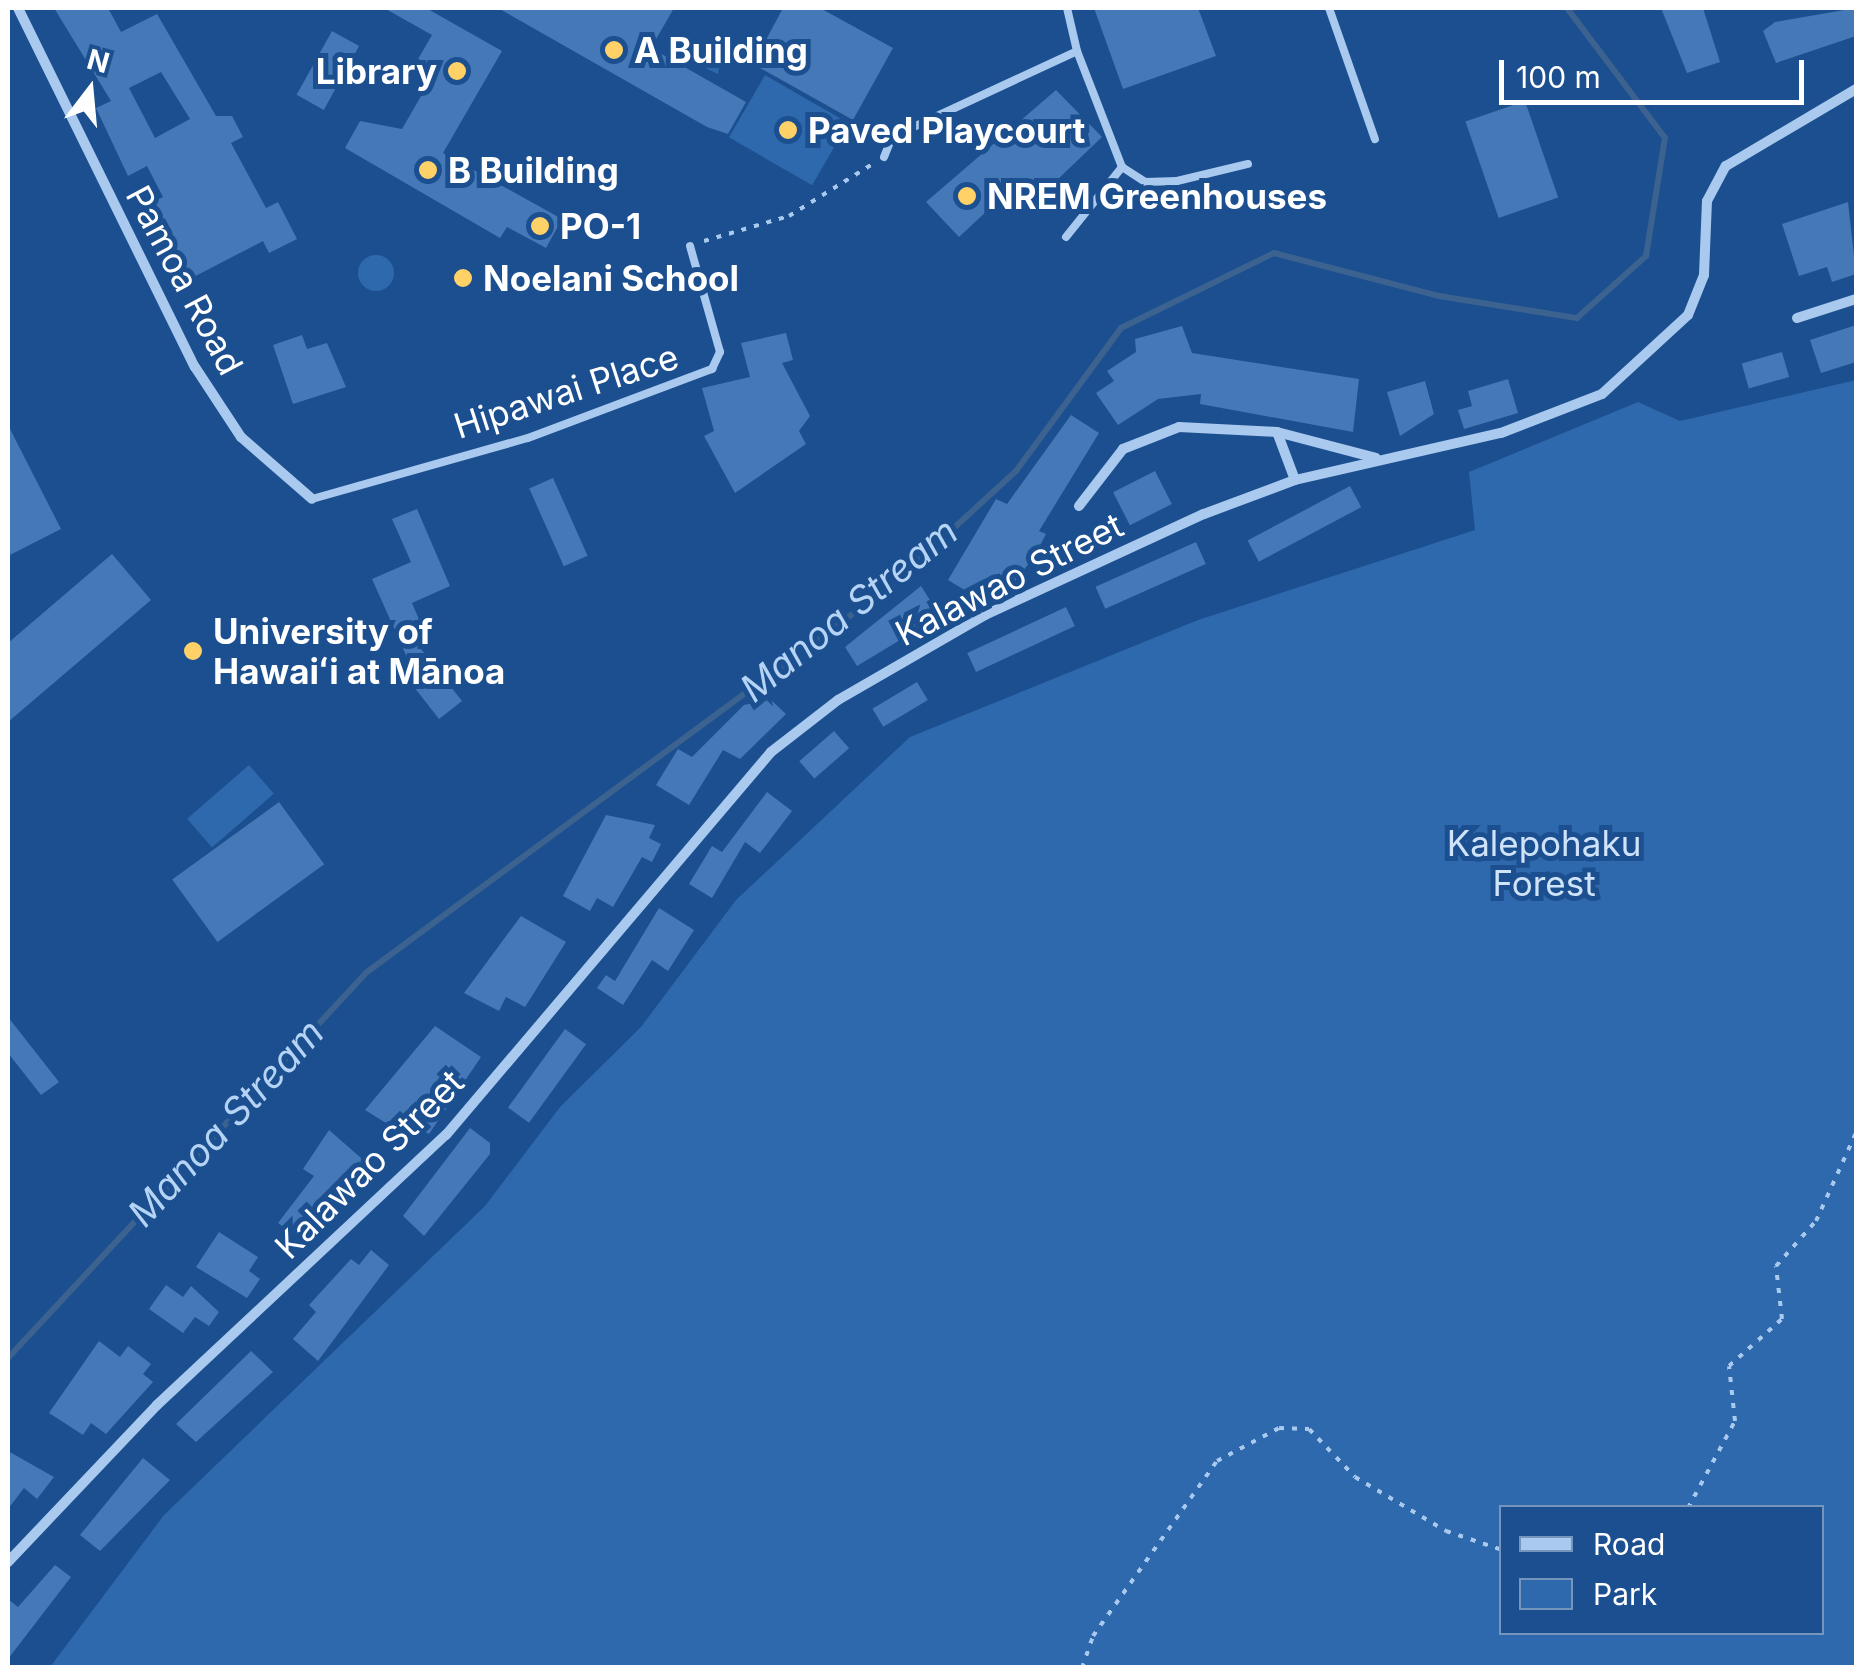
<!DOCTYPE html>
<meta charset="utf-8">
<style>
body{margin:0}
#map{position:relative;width:1864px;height:1675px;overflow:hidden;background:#1b4f8f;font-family:Inter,sans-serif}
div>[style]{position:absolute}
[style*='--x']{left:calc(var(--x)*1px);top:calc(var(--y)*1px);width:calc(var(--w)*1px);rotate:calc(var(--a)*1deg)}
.green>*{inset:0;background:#2e69ad;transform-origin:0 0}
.round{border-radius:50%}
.stream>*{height:6px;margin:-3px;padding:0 3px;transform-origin:3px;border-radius:3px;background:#3c6290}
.building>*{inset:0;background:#4478b7;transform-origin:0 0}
.path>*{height:4px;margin-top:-2px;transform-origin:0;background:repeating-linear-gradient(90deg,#a9c9ee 0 5px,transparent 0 13px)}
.lane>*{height:8px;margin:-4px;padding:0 4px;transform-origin:4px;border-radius:4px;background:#a9c9ee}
.street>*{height:10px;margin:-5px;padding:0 5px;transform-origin:5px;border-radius:5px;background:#a9c9ee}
.dots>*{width:28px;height:28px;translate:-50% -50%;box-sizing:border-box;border:5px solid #1b4f8f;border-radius:50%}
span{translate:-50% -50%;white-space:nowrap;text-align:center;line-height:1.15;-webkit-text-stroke:10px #1b4f8f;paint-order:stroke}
.poi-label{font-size:35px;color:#fff;font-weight:700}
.left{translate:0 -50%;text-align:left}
.right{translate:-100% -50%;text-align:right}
.street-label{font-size:35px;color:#fff}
.park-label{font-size:35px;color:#cfe3fa}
.water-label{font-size:38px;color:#b5d3f5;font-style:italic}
.frame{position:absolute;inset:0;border:10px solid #fff;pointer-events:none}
.legend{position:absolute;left:1499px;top:1505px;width:325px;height:130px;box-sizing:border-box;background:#1b4f8f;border:2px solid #7695bc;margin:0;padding:12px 18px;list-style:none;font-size:30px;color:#fff}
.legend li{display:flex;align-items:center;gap:20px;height:50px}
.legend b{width:50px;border:2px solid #7695bc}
.north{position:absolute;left:40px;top:40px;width:100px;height:100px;-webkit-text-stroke:8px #1b4f8f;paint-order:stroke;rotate:16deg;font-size:28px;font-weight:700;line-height:40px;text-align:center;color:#fff}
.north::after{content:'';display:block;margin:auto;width:35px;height:45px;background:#fff;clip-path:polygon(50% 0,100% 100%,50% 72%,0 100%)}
.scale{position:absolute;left:1499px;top:60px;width:305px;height:45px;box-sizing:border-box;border:5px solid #fff;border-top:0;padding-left:12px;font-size:30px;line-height:35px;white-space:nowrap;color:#fff;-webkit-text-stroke:8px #1b4f8f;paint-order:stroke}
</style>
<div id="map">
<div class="green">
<i style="clip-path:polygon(697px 42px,721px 54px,718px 74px,678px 55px)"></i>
<i style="left:765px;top:75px;width:96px;height:72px;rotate:30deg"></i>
<i class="round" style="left:358px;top:255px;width:36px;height:36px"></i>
<i style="clip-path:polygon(evenodd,1856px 380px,1856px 1667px,50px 1667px,164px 1515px,485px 1206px,560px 1107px,641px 1027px,736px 900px,910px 737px,1198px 620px,1475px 530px,1469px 472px,1638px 402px,1680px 421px,1856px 380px,1502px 1508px,1822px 1508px,1822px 1632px,1502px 1632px,1502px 1508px)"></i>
<i style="left:249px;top:765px;width:38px;height:82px;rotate:49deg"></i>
</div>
<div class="stream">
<i style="--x:8;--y:1358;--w:527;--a:-47.08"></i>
<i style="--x:367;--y:972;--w:654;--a:-36.41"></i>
<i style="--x:893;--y:584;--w:167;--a:-42.6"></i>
<i style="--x:1016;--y:471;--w:177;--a:-53.7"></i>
<i style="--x:1121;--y:328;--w:170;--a:-26.1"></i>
<i style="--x:1274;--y:253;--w:171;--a:14.6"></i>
<i style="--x:1439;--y:296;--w:140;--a:9.1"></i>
<i style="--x:1577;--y:318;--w:93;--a:-41.9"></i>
<i style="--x:1646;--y:256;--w:120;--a:-80.9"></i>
<i style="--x:1665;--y:138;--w:163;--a:-127"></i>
</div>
<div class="building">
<i style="clip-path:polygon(evenodd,54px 8px,108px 8px,121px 32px,157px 14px,216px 116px,232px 116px,243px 137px,231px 143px,266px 208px,278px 202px,297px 239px,269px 253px,263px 241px,184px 282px,165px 243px,153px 249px,143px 229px,161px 220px,152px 202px,163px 197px,147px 166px,128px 176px,96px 108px,111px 101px,54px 8px,161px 72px,190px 119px,155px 138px,129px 88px,161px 72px)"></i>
<i style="clip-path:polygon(384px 8px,426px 8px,502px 51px,443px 153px,562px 219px,546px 248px,507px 227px,500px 238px,345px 148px,360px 121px,402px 129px,432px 77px,414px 66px,432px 35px)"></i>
<i style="clip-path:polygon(498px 8px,674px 8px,651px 48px,746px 102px,728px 134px,707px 127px)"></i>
<i style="clip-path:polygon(783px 8px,820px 8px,893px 48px,853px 120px,753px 64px)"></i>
<i style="clip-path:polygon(1094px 8px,1198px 8px,1216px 56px,1123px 89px)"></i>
<i style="clip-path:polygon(1661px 8px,1703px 8px,1720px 62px,1687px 73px)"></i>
<i style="clip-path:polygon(1856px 8px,1856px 36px,1776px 63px,1763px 31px,1775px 22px)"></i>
<i style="left:332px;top:31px;width:31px;height:73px;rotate:29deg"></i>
<i style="clip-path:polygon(1056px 90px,1102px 137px,1034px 202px,1017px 183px,959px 237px,926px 202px)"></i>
<i style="left:1525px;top:101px;width:102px;height:63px;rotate:71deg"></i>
<i style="clip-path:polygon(1848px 202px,1856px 274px,1832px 282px,1827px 267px,1799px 276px,1782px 224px)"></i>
<i style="clip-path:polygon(1856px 325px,1856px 362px,1821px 373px,1810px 340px)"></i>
<i style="clip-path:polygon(1182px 326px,1192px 353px,1359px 379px,1353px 432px,1200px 404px,1201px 394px,1158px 399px,1118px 425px,1096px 393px,1114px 381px,1107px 371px,1136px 352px,1135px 339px)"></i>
<i style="clip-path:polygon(786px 333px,793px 360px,782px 363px,810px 416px,799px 431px,806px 444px,735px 493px,704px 436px,714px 431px,702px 388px,750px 377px,741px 343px)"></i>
<i style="clip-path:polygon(302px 335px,307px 349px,327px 343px,346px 387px,293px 404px,273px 345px)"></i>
<i style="left:1782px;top:352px;width:26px;height:42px;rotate:74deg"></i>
<i style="clip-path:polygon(1508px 379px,1518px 413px,1464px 429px,1458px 410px,1472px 406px,1468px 391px)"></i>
<i style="clip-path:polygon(1425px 381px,1434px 414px,1400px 436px,1387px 392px)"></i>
<i style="clip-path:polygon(1071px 415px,1099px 433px,1039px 531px,1046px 534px,1034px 557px,1004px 595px,990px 586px,981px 600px,948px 580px,996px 499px,1007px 504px)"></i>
<i style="clip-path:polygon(8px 425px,61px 529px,8px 556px)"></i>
<i style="left:1155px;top:471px;width:37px;height:47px;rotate:63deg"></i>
<i style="left:553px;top:478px;width:85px;height:26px;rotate:66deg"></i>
<i style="left:1350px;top:486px;width:24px;height:116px;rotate:62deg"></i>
<i style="clip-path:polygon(417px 509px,450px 586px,412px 603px,430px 645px,421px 649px,462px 701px,439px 719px,407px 678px,414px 673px,372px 579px,411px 562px,392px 519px)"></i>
<i style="left:1196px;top:542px;width:24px;height:110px;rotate:66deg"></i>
<i style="clip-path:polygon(112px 554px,151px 600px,8px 722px,8px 643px)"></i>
<i style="clip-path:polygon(921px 586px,940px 616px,857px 666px,845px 647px)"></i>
<i style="left:1066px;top:607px;width:21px;height:109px;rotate:65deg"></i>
<i style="left:917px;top:682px;width:21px;height:52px;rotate:59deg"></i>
<i style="clip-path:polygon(770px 699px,786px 714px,740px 759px,723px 750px,689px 805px,656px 785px,678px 749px,692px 757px,744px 705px)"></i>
<i style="left:834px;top:731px;width:23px;height:46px;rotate:49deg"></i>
<i style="clip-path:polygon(767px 792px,792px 811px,760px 853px,745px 842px,712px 898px,689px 884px,712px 846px,722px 852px)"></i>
<i style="left:279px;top:802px;width:77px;height:132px;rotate:54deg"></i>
<i style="clip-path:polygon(606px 815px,655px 825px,649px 838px,661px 844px,652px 862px,642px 857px,613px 907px,597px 898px,590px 911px,563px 896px)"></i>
<i style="clip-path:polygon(659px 908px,694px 930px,668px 971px,652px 960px,623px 1005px,597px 988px,606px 975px,615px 981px)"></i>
<i style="clip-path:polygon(521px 916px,566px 942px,525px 1007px,506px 997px,499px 1011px,464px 993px)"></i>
<i style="clip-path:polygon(8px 1017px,59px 1082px,41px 1095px,8px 1053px)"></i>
<i style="clip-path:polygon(435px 1026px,481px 1057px,429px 1134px,409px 1122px,402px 1133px,365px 1110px)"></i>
<i style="left:565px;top:1029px;width:26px;height:97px;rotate:36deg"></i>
<i style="clip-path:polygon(470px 1128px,490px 1143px,490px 1154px,424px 1236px,403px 1216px)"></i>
<i style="clip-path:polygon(329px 1130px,376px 1171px,310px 1246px,278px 1223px,314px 1176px,303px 1169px)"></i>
<i style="clip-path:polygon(219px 1232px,258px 1257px,249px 1271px,260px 1279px,247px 1298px,196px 1267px)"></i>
<i style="clip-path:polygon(371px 1250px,389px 1265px,318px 1361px,293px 1339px,316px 1312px,309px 1305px,351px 1259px,359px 1265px)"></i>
<i style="clip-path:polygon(166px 1285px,183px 1297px,191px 1286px,219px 1312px,209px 1326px,195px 1317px,183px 1333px,149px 1309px)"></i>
<i style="clip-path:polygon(99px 1341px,120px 1357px,128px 1346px,151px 1364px,143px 1374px,153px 1382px,106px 1434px,91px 1423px,83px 1435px,49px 1413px)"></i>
<i style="clip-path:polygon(251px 1351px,273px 1372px,196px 1442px,176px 1424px)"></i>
<i style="clip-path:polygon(8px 1451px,54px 1477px,37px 1499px,24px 1488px,8px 1509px)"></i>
<i style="clip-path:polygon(143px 1458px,170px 1480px,100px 1551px,80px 1535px)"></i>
<i style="clip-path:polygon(55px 1565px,71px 1577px,8px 1659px,8px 1599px,18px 1607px)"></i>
</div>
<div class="path">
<i style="--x:704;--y:241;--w:89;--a:-16.4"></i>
<i style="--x:789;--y:216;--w:97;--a:-31.9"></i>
<i style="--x:1688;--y:1508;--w:99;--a:-61.6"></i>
<i style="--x:1735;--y:1421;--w:55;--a:-96.2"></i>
<i style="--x:1729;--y:1366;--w:71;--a:-41.6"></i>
<i style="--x:1782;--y:1319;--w:53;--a:-96.5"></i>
<i style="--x:1776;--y:1266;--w:60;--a:-48.4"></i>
<i style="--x:1816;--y:1221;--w:97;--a:-65.6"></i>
<i style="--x:1082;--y:1668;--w:34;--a:-71"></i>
<i style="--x:1093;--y:1636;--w:214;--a:-54.7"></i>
<i style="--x:1217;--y:1461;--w:70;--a:-28"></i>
<i style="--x:1279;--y:1428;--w:30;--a:2"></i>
<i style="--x:1309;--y:1429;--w:66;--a:46.2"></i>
<i style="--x:1355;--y:1477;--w:106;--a:30.7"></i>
<i style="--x:1446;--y:1531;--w:59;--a:18.7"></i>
</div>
<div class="lane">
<i style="--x:1329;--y:8;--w:139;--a:70.7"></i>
<i style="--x:884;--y:157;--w:22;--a:-68"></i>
<i style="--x:892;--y:137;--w:204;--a:-24.9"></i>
<i style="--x:1077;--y:51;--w:44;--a:-103.1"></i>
<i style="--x:1122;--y:167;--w:27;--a:33"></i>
<i style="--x:1145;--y:182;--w:32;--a:-2"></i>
<i style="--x:1177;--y:181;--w:73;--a:-13.5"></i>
<i style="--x:1066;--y:237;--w:90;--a:-51.3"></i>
<i style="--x:1122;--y:167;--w:124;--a:-111.2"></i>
<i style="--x:312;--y:499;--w:224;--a:-15.8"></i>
<i style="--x:528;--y:438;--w:197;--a:-20.6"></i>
<i style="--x:712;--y:369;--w:19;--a:-65"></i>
<i style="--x:720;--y:352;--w:110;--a:-105.8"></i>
</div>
<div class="street">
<i style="--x:18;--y:8;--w:400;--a:63.8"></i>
<i style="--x:195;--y:367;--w:84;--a:56.7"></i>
<i style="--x:241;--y:437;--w:94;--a:41.1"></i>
<i style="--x:1797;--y:318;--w:62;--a:-17.9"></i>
<i style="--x:1277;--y:432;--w:51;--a:69.4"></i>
<i style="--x:1079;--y:506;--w:72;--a:-52.3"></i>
<i style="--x:1123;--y:449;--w:60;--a:-21.4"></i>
<i style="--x:1179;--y:427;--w:98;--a:2.9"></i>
<i style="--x:1277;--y:432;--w:102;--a:14.7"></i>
<i style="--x:8;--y:1562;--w:216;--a:-46.5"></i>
<i style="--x:157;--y:1405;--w:396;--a:-43.1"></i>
<i style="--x:446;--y:1135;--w:502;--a:-49.68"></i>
<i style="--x:771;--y:752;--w:85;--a:-37.8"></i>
<i style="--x:838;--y:700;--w:170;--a:-30"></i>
<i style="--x:985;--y:615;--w:241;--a:-24.8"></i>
<i style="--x:1204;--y:514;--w:97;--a:-20.5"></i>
<i style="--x:1295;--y:480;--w:211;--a:-12.9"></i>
<i style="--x:1501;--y:433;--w:108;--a:-21.1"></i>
<i style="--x:1602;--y:394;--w:117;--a:-42.6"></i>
<i style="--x:1688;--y:315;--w:43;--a:-68.2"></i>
<i style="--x:1704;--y:275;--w:74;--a:-87.7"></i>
<i style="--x:1707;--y:201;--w:40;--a:-62"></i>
<i style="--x:1726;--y:166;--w:151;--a:-30.6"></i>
</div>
<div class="dots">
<i style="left:614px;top:50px;background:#ffd166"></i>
<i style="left:457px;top:71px;background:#ffd166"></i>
<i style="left:788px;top:130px;background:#ffd166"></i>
<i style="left:428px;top:170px;background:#ffd166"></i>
<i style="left:967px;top:196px;background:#ffd166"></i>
<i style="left:540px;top:226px;background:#ffd166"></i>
<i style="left:463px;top:278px;background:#ffd166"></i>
<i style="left:193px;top:651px;background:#ffd166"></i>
</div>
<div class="poi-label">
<span class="left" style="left:634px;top:50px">A Building</span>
<span class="right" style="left:437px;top:71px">Library</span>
<span class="left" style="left:808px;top:130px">Paved Playcourt</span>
<span class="left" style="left:448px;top:170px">B Building</span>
<span class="left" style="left:987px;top:196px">NREM Greenhouses</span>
<span class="left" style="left:560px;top:226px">PO-1</span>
<span class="left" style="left:483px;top:278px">Noelani School</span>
<span class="left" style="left:213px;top:651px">University of<br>Hawaiʻi at Mānoa</span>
</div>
<div class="street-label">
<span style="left:185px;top:280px;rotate:62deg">Pamoa Road</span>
<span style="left:566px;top:391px;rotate:-18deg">Hipawai Place</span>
<span style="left:1009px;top:579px;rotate:-27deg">Kalawao Street</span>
<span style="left:369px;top:1164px;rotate:-45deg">Kalawao Street</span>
</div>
<div class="park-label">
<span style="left:1544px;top:863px">Kalepohaku<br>Forest</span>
</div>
<div class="water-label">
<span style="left:849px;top:610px;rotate:-39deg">Manoa Stream</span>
<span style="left:226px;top:1123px;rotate:-47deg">Manoa Stream</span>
</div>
<div class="frame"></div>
<ul class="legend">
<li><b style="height:12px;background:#a9c9ee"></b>Road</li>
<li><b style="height:28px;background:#2e69ad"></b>Park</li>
</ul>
<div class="north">N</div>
<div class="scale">100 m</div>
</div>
